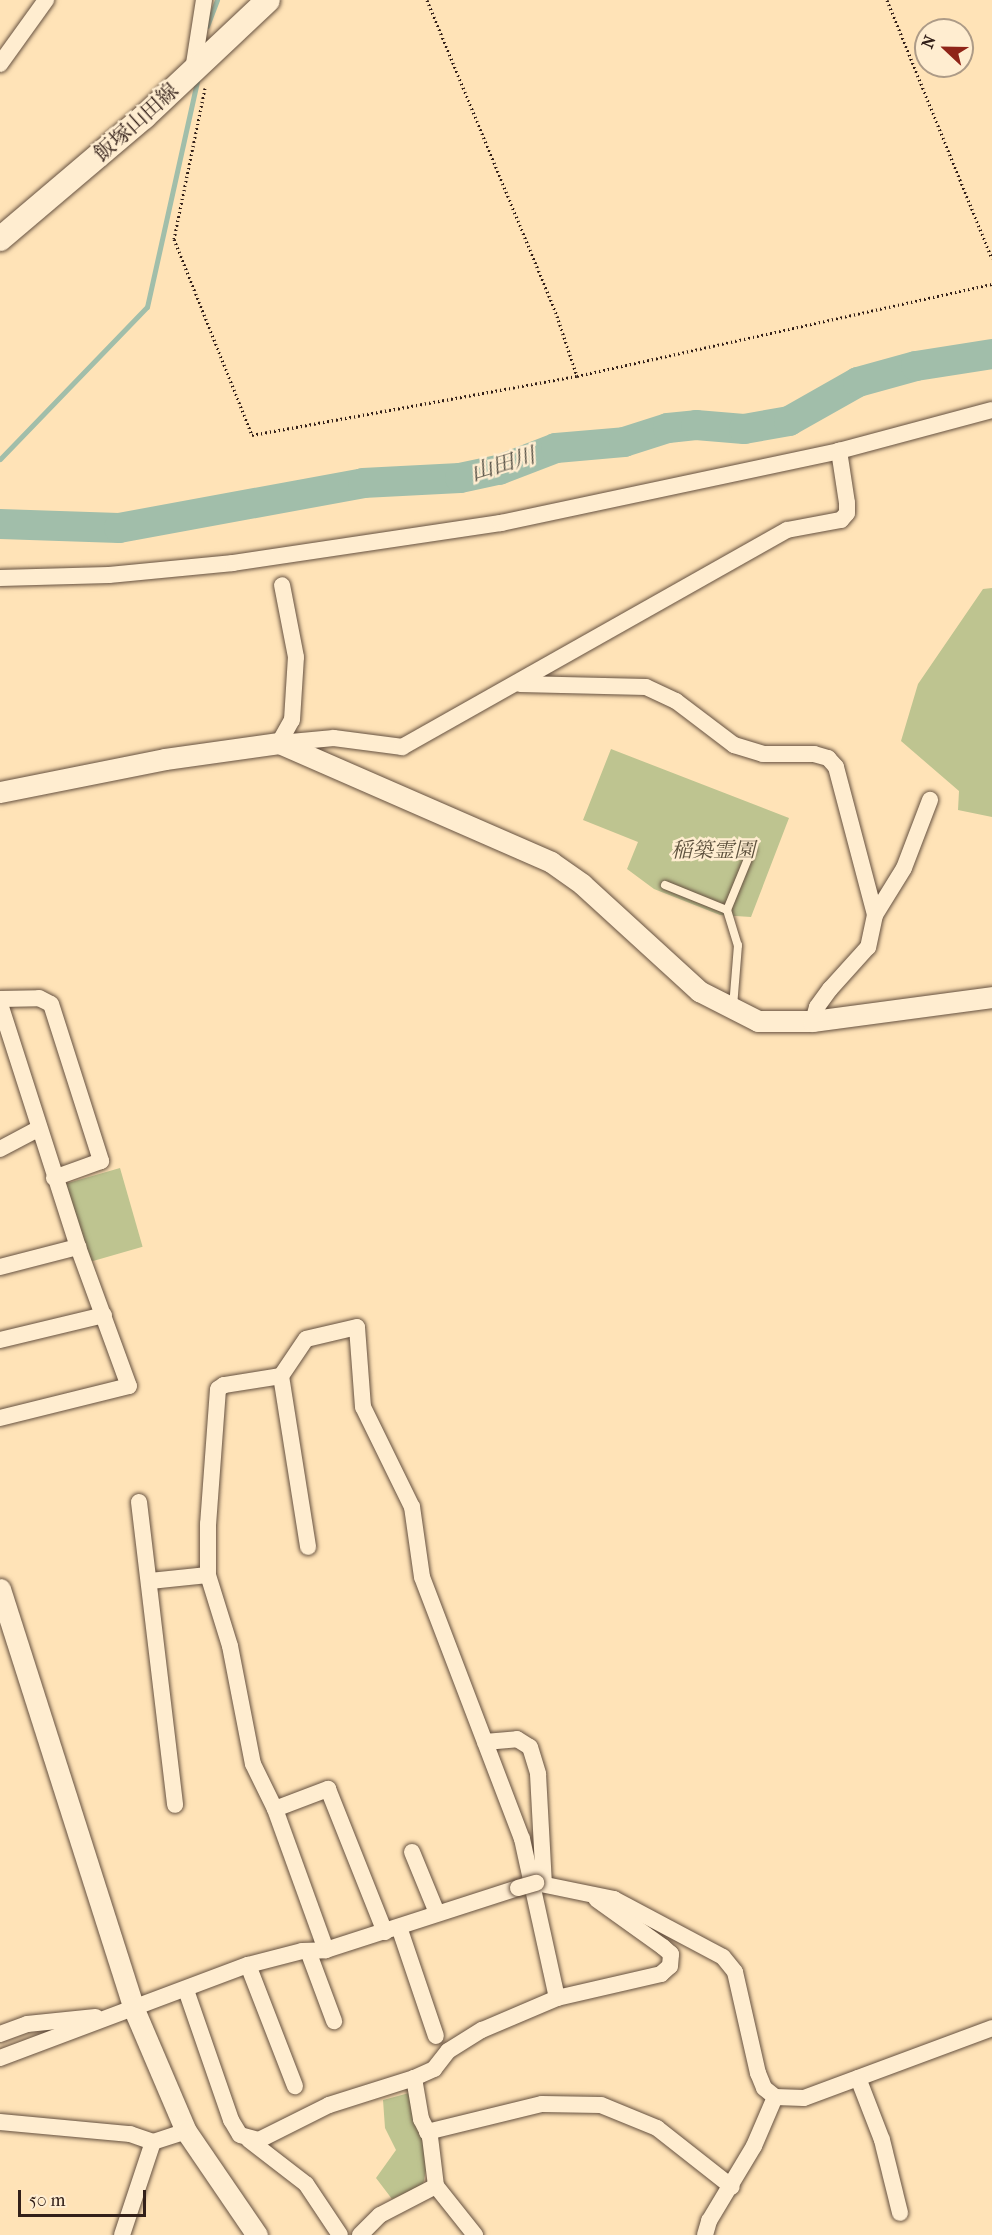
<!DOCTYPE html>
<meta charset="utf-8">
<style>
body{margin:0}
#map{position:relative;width:992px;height:2235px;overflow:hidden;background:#ffe3b7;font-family:"IM FELL French Canon","Noto Serif JP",serif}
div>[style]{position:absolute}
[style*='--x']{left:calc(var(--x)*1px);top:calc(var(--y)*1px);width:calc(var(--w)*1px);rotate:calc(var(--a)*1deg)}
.green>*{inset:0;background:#bec490;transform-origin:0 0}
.stream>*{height:5px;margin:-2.5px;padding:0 2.5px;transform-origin:2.5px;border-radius:2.5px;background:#a1beaa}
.river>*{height:30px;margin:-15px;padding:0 15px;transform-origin:15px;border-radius:15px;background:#a1beaa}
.path>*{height:3px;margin-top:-1.5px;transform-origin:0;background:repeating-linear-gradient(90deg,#332019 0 1.5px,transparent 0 4.5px)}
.roads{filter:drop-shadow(0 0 2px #665140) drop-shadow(0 0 2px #665140)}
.service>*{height:8px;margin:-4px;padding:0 4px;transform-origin:4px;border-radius:4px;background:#ffedd0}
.minor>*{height:16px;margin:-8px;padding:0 8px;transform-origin:8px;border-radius:8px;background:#ffedd0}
.tertiary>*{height:21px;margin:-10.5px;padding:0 10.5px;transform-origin:10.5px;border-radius:10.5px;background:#ffedd0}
.secondary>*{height:24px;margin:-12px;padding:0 12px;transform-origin:12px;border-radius:12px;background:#ffedd0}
.bridges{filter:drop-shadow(0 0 2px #665140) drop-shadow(0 0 2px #665140)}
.minor-bridge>*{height:16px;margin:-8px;padding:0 8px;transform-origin:8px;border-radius:8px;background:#ffedd0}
span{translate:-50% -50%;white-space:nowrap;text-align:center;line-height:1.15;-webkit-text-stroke:5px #ffedd0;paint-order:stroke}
.street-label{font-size:21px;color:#332019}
.park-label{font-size:21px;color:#5d513d;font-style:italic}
.water-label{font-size:22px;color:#544f44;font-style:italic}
.north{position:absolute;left:914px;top:18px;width:60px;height:60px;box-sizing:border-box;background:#ffedd0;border:2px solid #ad9b87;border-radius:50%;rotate:292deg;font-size:16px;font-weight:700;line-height:24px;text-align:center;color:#332019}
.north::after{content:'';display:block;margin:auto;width:21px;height:27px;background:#8f2418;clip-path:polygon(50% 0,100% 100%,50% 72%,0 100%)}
.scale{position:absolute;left:18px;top:2190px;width:128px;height:27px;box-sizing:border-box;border:3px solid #332019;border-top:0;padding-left:8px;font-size:18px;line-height:21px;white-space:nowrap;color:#332019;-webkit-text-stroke:4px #ffedd0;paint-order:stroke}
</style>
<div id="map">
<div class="green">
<i style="clip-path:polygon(992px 588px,992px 817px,958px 810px,959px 791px,901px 741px,918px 684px,983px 589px)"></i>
<i style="clip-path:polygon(611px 749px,789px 818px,751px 917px,720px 915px,654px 889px,627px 869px,638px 842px,583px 820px)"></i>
<i style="left:120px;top:1168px;width:82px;height:56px;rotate:74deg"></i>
<i style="clip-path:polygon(409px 2093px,425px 2150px,426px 2170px,423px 2185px,392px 2199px,376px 2178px,396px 2150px,385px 2128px,383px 2100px)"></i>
</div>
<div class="stream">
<i style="--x:207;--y:26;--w:28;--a:-69"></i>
<i style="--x:0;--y:459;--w:211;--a:-46"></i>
<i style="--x:147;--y:307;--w:236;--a:-77.5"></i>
</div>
<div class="river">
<i style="--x:0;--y:524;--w:119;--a:1.9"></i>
<i style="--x:119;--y:528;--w:248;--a:-10.4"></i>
<i style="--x:363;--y:483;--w:97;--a:-3"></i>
<i style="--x:460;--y:478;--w:40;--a:-12"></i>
<i style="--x:499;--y:470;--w:61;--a:-21.1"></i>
<i style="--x:556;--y:448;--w:68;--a:-5"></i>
<i style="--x:624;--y:442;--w:46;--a:-17.7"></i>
<i style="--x:668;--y:428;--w:28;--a:-6"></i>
<i style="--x:696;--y:425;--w:48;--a:4.8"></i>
<i style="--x:744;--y:429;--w:46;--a:-10.1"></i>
<i style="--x:789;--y:421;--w:79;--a:-29.5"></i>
<i style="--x:858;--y:382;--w:60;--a:-15.4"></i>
<i style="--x:916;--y:366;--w:77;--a:-9"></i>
</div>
<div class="path">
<i style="--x:427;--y:0;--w:342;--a:67.6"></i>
<i style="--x:557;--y:316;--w:63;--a:71.6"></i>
<i style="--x:887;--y:0;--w:279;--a:67.9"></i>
<i style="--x:205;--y:88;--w:154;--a:101.6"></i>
<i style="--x:174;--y:239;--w:211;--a:68.3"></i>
<i style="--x:252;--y:435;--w:330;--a:-10.3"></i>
<i style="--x:577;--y:376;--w:425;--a:-12.5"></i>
</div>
<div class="roads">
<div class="service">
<i style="--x:665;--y:885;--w:67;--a:22"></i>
<i style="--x:727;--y:910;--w:37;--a:73"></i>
<i style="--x:738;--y:945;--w:62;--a:94.6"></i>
<i style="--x:727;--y:910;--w:66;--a:-67.7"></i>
</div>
<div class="minor">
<i style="--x:0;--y:64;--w:79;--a:-54.3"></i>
<i style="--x:193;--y:70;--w:71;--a:-81.1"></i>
<i style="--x:0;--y:578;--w:109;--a:-1.6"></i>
<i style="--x:109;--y:575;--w:125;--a:-5.5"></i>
<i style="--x:233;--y:563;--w:271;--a:-8.5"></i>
<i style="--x:501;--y:523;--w:346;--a:-12"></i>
<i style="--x:839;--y:451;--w:158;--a:-15"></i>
<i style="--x:520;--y:684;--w:126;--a:1.4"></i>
<i style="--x:646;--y:687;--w:33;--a:25"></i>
<i style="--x:676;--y:701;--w:73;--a:37.2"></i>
<i style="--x:734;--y:745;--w:30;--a:17"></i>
<i style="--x:763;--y:754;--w:51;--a:0"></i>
<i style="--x:814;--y:754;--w:15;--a:16"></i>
<i style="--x:828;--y:758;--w:12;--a:48"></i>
<i style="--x:836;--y:767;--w:153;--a:75.2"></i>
<i style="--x:875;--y:915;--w:33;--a:102"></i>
<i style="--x:868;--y:947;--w:57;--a:132.1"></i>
<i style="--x:830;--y:989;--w:22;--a:126"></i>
<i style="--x:817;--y:1007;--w:15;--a:106"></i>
<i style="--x:279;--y:743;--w:26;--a:-61"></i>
<i style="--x:292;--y:720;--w:63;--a:-86.4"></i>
<i style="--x:296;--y:657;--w:73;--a:-101"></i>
<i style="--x:280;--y:743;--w:54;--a:-5.3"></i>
<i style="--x:334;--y:738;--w:69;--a:7.5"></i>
<i style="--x:402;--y:747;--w:442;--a:-29.4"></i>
<i style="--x:787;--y:530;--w:55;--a:-10.5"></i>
<i style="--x:841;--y:520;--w:9;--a:-49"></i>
<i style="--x:847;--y:513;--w:10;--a:-90"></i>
<i style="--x:847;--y:503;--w:53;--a:-98.7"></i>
<i style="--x:875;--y:915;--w:55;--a:-58.3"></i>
<i style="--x:904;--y:868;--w:73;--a:-69.1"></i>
<i style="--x:0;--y:999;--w:39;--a:-1"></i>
<i style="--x:39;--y:998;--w:13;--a:27"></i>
<i style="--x:51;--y:1004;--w:165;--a:72.3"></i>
<i style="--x:101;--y:1161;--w:50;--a:160.1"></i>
<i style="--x:0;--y:1004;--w:255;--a:72.2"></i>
<i style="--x:78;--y:1247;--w:148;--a:69.9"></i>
<i style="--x:129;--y:1386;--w:133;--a:166.1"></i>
<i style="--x:0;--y:1149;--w:43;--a:-27.8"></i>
<i style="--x:0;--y:1267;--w:81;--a:-14.4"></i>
<i style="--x:0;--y:1340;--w:107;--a:-13.5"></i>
<i style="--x:281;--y:1376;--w:173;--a:81"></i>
<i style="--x:139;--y:1502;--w:305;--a:83.2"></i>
<i style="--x:150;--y:1581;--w:58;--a:-5.9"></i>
<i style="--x:485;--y:1742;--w:32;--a:-5"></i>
<i style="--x:517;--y:1739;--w:15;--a:32"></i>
<i style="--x:530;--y:1747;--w:28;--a:73"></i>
<i style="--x:538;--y:1774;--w:110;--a:86.9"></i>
<i style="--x:275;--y:1809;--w:57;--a:-20.7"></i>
<i style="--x:328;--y:1789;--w:154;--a:68.3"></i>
<i style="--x:412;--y:1852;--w:66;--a:67.7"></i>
<i style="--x:536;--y:1883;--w:80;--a:11.6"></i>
<i style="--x:614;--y:1899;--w:123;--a:28"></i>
<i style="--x:723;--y:1957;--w:19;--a:51"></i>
<i style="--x:735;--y:1972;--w:104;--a:77.2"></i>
<i style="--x:758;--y:2073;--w:16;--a:68"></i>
<i style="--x:764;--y:2088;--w:14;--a:39"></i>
<i style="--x:775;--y:2097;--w:29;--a:2"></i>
<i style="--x:804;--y:2098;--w:201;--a:-20.4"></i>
<i style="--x:399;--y:1927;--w:115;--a:71.3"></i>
<i style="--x:308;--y:1951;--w:75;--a:69.6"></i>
<i style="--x:248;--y:1965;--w:130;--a:68.8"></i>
<i style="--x:186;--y:1990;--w:138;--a:70.9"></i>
<i style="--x:231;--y:2120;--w:17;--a:59"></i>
<i style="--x:240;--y:2135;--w:20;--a:15"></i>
<i style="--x:259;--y:2140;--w:78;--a:-26.6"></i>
<i style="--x:329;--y:2105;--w:89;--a:-17.6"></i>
<i style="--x:414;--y:2078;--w:22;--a:-24"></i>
<i style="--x:434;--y:2069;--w:23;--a:-52"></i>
<i style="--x:448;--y:2051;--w:40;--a:-32"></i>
<i style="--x:482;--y:2030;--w:82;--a:-23.1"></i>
<i style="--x:557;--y:1998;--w:163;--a:-102.4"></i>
<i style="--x:522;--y:1839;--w:280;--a:-110.9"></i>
<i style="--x:422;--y:1577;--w:71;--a:-98.1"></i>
<i style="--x:412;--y:1507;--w:111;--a:-116.1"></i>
<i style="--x:363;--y:1407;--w:80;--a:-94.3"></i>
<i style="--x:357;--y:1327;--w:52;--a:166.8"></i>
<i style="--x:306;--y:1339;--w:45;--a:124"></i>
<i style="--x:281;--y:1376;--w:58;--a:171"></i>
<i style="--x:224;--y:1385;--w:7;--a:146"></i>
<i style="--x:218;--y:1389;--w:135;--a:94.2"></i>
<i style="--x:208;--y:1524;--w:51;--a:90"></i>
<i style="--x:208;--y:1575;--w:74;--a:72.8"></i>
<i style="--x:230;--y:1646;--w:120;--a:79"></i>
<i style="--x:253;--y:1764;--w:50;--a:63.9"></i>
<i style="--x:275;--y:1809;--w:150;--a:70.1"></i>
<i style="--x:557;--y:1998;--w:107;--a:-13"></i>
<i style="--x:661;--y:1974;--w:12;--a:-42"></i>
<i style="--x:670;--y:1966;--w:12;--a:-85"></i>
<i style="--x:671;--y:1954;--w:11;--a:-139"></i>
<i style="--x:663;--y:1947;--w:82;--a:-144.4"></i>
<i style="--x:0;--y:2034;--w:29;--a:-20"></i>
<i style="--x:27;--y:2024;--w:69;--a:-5.8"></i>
<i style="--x:0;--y:2058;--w:265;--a:-20.6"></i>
<i style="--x:248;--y:1965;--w:56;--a:-14.5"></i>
<i style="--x:302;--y:1951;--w:24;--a:-2"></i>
<i style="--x:326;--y:1950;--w:202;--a:-17.9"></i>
<i style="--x:414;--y:2078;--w:42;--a:80.3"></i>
<i style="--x:421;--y:2119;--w:20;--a:63"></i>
<i style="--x:430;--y:2137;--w:49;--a:83"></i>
<i style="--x:436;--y:2186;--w:63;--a:51.5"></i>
<i style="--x:858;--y:2078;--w:66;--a:68.8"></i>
<i style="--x:882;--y:2140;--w:75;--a:76.1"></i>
<i style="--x:0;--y:2122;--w:131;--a:5.3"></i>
<i style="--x:130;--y:2134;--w:24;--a:19"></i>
<i style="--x:153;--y:2142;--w:35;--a:-18"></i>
<i style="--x:427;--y:2132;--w:118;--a:-13.7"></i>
<i style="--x:542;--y:2104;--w:59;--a:1"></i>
<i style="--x:601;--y:2105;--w:61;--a:22.3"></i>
<i style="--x:657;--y:2128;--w:95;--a:38.2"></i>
<i style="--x:249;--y:2140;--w:72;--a:37.7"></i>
<i style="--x:306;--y:2184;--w:61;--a:56.3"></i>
<i style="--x:122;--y:2235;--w:98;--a:-71.6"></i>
<i style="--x:360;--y:2235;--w:28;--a:-45"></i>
<i style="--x:380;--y:2215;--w:63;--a:-27.4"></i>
<i style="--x:705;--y:2235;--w:15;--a:-74"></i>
<i style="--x:709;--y:2221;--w:87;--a:-59"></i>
<i style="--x:754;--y:2146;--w:53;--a:-66.8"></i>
</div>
<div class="tertiary">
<i style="--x:0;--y:792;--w:168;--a:-11.3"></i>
<i style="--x:165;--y:759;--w:115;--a:-8"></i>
<i style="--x:279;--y:743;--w:297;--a:23.6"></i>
<i style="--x:551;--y:862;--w:38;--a:35"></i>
<i style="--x:582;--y:884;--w:159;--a:42.4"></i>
<i style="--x:699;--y:991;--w:66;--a:27"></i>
<i style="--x:758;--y:1021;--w:55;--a:0"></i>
<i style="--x:813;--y:1021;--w:181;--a:-7.6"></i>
<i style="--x:0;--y:1589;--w:439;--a:72.3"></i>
<i style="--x:133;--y:2007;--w:135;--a:66.9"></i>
<i style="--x:186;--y:2131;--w:126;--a:55.7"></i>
</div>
<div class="secondary">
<i style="--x:0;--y:239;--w:189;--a:-40.3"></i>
<i style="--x:144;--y:117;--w:170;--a:-43.3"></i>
</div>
</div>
<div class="bridges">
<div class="minor-bridge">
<i style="--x:518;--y:1888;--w:19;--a:-16"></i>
</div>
</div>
<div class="street-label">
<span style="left:136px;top:122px;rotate:-42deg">飯塚山田線</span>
</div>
<div class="park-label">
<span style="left:713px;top:850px">稲築霊園</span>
</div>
<div class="water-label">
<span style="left:503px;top:465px;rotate:-17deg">山田川</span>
</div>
<div class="north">N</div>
<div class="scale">50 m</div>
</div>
